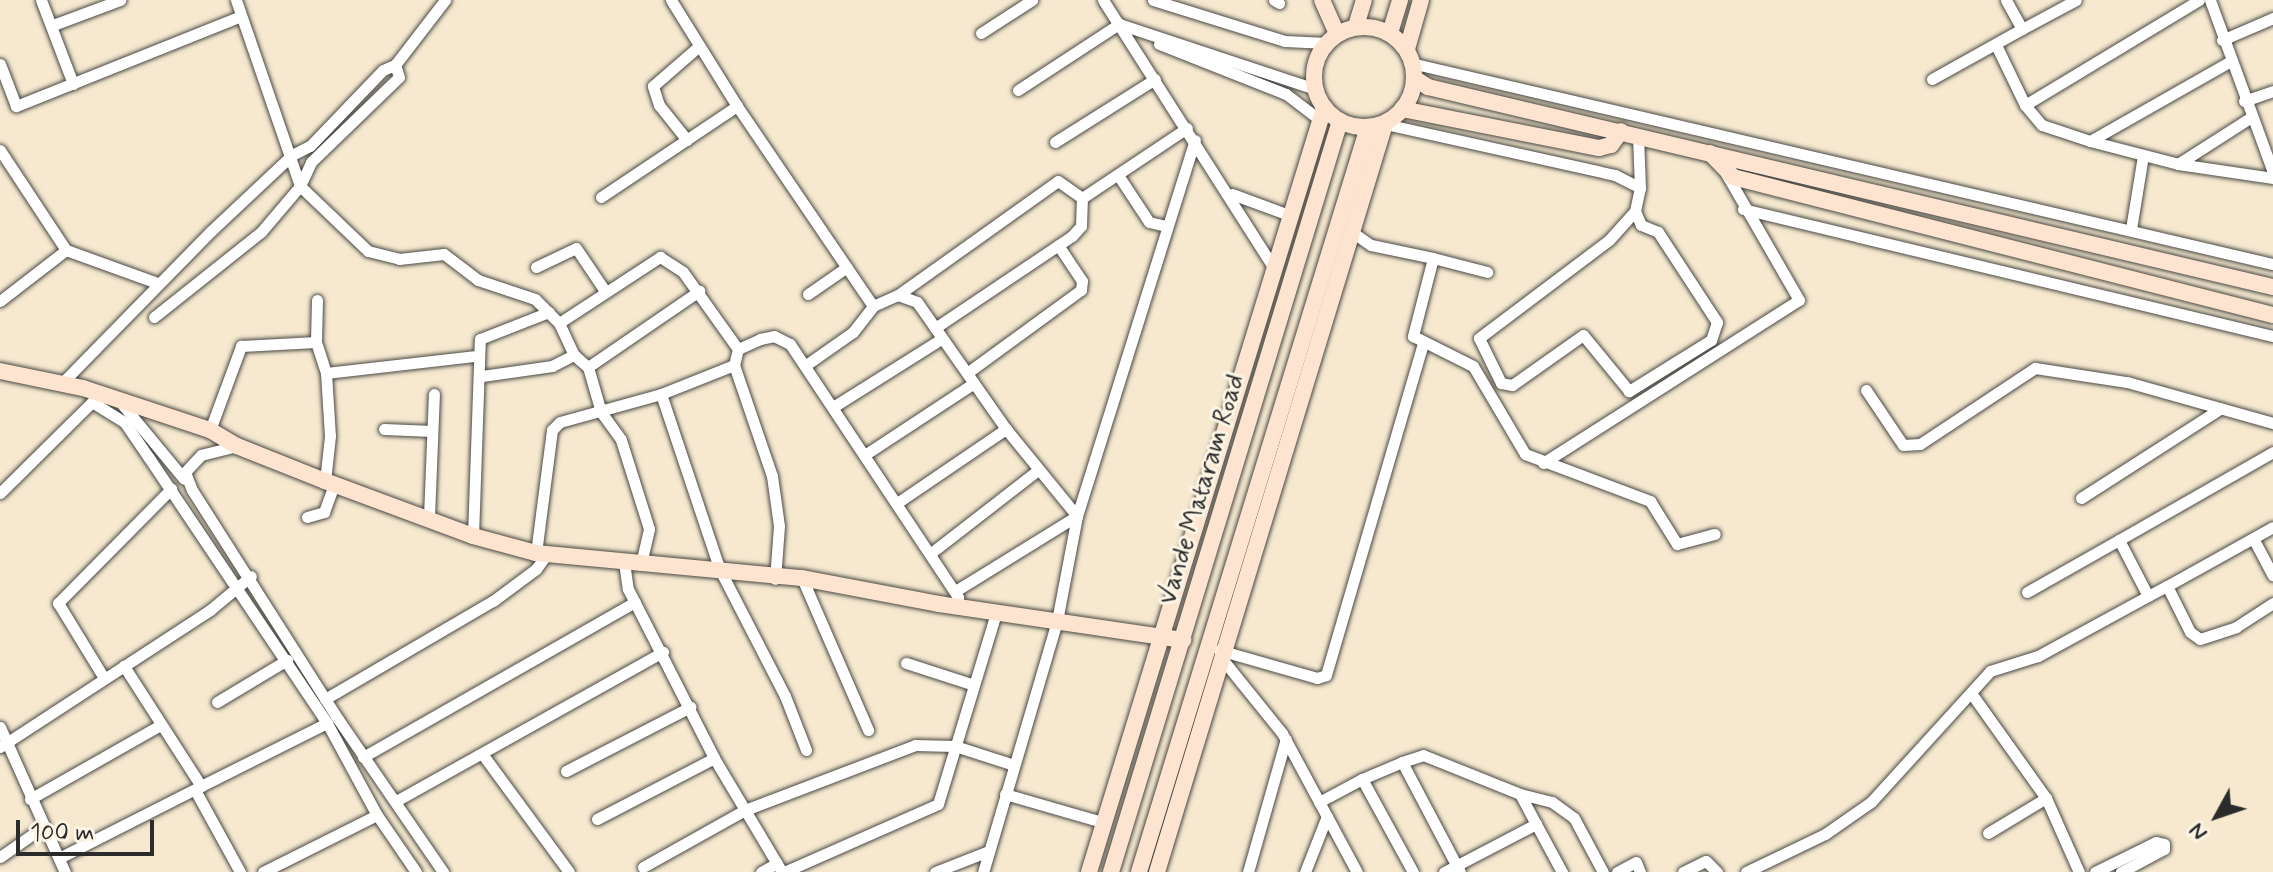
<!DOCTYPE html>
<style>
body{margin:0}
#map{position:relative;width:2273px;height:872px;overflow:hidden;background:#f6e9d0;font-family:Mynerve,sans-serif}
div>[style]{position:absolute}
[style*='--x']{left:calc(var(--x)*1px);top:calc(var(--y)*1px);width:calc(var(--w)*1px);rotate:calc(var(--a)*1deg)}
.roads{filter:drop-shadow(0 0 2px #494844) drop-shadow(0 0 2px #494844)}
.street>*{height:11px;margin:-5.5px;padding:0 5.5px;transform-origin:5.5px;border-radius:5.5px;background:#fff}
.secondary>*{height:16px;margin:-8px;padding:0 8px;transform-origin:8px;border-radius:8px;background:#fde4d1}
.secondary>.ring{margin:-8px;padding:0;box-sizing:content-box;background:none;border:16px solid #fde4d1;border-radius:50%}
span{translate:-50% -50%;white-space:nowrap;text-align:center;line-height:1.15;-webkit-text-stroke:6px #fcf5e5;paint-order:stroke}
.street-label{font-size:26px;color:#2b2b2b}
.north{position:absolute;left:2177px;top:776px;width:80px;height:80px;-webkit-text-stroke:6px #fcf5e5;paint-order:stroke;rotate:230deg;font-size:22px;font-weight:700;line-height:32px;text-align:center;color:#2b2b2b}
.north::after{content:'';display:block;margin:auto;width:28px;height:36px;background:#2b2b2b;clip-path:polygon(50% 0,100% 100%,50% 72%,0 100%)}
.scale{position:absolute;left:16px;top:820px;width:138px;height:36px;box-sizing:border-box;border:4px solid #2b2b2b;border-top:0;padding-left:10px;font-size:24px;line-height:28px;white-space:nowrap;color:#2b2b2b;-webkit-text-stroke:6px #fcf5e5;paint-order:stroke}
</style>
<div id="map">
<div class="roads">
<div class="street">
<i style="--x:41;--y:0;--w:90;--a:69.1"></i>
<i style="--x:236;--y:0;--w:197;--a:71"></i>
<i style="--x:300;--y:186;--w:94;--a:43.7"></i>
<i style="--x:368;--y:251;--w:32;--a:14"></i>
<i style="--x:399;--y:259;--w:45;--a:-6.3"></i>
<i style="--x:444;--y:254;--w:43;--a:37.4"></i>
<i style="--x:478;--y:280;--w:60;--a:18.4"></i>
<i style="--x:535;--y:299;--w:34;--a:45"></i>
<i style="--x:559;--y:323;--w:35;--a:65"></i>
<i style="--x:574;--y:355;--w:18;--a:41"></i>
<i style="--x:588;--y:367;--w:47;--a:73.9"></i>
<i style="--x:601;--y:412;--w:34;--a:54"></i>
<i style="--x:621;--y:440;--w:93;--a:72.5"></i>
<i style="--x:649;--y:529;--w:37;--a:103"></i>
<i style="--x:1103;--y:0;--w:314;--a:57.5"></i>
<i style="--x:1153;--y:0;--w:138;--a:17.3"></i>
<i style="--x:1285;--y:41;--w:42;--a:2.7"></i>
<i style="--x:1274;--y:0;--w:6;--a:31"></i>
<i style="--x:2210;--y:0;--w:183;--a:69.9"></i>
<i style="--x:1119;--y:24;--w:206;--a:18.3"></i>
<i style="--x:53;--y:25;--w:72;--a:-20.5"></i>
<i style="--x:2022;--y:29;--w:61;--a:-28.2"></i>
<i style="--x:981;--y:33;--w:61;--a:-32.9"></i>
<i style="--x:2222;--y:40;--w:56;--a:-23.3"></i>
<i style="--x:1159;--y:44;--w:136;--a:21.5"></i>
<i style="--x:1286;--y:94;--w:43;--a:37.4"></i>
<i style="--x:1996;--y:45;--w:67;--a:64.2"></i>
<i style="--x:2025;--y:105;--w:203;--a:-31.1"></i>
<i style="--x:1411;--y:63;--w:885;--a:13.13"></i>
<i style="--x:0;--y:64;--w:45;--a:69.1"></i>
<i style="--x:16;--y:106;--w:242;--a:-21.8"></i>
<i style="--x:1932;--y:79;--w:103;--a:-29.1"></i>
<i style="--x:2022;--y:29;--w:33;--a:-119"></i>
<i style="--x:1018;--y:90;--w:121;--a:-33.2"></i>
<i style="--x:2244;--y:101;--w:31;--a:-19"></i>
<i style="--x:2025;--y:105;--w:26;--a:50"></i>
<i style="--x:2042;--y:125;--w:51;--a:18.4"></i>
<i style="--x:2090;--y:141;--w:91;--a:14.6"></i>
<i style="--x:2178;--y:164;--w:96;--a:8.4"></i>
<i style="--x:737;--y:106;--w:242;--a:55.8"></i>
<i style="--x:1385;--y:124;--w:236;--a:12.5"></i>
<i style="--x:1615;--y:175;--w:28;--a:27"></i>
<i style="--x:687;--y:140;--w:45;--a:-128.7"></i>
<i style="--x:659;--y:105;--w:20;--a:-108"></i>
<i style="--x:653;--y:86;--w:60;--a:-40.9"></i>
<i style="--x:2090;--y:141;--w:160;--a:-29.6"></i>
<i style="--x:1055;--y:142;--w:118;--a:-32.2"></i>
<i style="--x:0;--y:150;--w:120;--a:56.6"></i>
<i style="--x:66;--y:250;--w:97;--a:19.9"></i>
<i style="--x:2178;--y:164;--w:85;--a:-32.6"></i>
<i style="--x:1118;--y:175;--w:56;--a:56.6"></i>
<i style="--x:1149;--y:222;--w:18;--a:13"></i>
<i style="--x:1232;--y:194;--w:61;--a:20.2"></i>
<i style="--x:601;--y:197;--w:164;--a:-33.8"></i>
<i style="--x:737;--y:106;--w:125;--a:-121.9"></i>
<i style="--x:1743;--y:209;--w:545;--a:13.48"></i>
<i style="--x:1635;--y:211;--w:15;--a:67"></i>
<i style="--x:1641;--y:225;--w:18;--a:22"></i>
<i style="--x:1658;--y:232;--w:108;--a:56.8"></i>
<i style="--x:1717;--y:322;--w:19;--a:108"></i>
<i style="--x:1711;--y:340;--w:97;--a:148.1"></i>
<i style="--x:1629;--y:391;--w:72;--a:-129.4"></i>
<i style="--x:1583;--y:335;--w:87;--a:144.8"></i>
<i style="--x:1512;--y:385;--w:11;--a:-170"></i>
<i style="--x:1501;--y:383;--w:50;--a:-116.1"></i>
<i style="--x:1479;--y:338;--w:163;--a:-37"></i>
<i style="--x:1609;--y:240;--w:39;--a:-48"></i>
<i style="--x:1635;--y:211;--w:24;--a:-78"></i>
<i style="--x:1640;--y:188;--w:52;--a:-92.2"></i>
<i style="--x:2131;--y:229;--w:74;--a:-80.7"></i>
<i style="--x:1355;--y:234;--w:19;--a:35"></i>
<i style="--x:1371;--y:245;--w:63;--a:11.8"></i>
<i style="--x:1433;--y:258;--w:81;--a:104.4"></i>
<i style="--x:1413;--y:336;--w:67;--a:26.6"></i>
<i style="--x:1473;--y:366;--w:102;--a:59.4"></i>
<i style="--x:1525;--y:454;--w:134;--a:20.6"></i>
<i style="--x:1650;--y:501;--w:51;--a:57.9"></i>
<i style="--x:1677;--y:544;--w:39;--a:-15"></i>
<i style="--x:1433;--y:258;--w:56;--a:14.5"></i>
<i style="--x:536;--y:267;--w:44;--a:-25.4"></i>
<i style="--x:576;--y:248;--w:52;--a:56"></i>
<i style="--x:808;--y:294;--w:47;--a:-34.7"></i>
<i style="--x:898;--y:295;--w:196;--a:-35.5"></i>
<i style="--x:1058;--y:181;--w:29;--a:35"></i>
<i style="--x:317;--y:300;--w:42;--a:91.4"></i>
<i style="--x:316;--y:342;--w:33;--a:72"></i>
<i style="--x:326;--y:373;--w:63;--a:86.4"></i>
<i style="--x:330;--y:436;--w:45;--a:96.3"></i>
<i style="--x:0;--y:301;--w:83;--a:-37.7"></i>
<i style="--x:154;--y:317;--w:137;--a:-38.5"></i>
<i style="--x:261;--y:232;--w:60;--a:-49.7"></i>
<i style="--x:300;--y:186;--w:26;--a:-65"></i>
<i style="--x:311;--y:162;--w:122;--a:-44"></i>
<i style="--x:399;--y:77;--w:13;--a:-108"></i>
<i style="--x:559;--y:323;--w:121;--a:-33.2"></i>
<i style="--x:660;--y:257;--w:27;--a:33"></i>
<i style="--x:683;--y:272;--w:95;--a:54.5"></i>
<i style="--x:935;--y:328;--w:165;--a:-33.9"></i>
<i style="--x:1072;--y:236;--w:13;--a:-48"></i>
<i style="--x:1081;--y:226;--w:28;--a:-88"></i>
<i style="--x:1082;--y:198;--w:126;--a:-33.7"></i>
<i style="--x:734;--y:365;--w:16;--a:-76"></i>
<i style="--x:738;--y:349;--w:24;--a:-24"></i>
<i style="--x:760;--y:339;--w:14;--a:-12"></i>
<i style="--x:774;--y:336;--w:18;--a:27"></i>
<i style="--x:790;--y:344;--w:304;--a:56.4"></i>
<i style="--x:806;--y:365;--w:57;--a:-35.1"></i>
<i style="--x:853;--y:332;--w:33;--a:-52"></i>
<i style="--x:873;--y:306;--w:27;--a:-24"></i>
<i style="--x:898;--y:295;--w:20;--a:20"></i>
<i style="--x:917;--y:302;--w:155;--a:55"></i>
<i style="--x:1006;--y:429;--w:112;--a:50.8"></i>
<i style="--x:1077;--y:516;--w:107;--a:100.8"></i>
<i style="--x:1057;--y:621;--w:262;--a:106.4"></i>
<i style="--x:588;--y:367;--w:135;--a:-34.4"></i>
<i style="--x:326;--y:373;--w:151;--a:-6.5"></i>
<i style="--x:967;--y:373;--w:141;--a:-36.1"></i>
<i style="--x:1081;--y:290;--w:9;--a:-84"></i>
<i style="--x:1082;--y:281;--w:43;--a:-123.7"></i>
<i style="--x:482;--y:376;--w:71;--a:-8.1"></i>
<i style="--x:552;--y:366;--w:25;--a:-27"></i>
<i style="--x:62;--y:383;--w:213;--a:-45.6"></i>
<i style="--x:211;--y:231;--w:111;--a:-43.2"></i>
<i style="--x:292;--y:155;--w:20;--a:-27"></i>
<i style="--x:310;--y:146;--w:105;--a:-46.2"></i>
<i style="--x:383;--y:70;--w:13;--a:-23"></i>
<i style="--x:395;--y:65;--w:82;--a:-52.4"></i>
<i style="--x:1866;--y:390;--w:66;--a:56.1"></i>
<i style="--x:1903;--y:445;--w:17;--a:-3"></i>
<i style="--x:1920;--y:444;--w:138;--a:-33.5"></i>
<i style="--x:2035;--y:368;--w:93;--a:8.7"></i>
<i style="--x:2127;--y:382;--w:152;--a:15.7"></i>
<i style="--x:661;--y:394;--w:186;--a:71.5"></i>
<i style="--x:720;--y:570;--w:142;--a:62.7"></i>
<i style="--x:785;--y:696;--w:58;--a:68.7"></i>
<i style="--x:92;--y:402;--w:39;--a:32"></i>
<i style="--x:125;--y:423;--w:42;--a:55.6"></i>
<i style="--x:149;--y:458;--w:319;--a:56.1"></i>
<i style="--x:327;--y:723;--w:105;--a:61.5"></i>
<i style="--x:377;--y:815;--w:69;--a:55.6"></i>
<i style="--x:122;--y:404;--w:97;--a:50.4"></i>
<i style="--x:833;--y:407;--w:128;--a:-32.2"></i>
<i style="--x:384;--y:429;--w:48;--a:2.4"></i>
<i style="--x:210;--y:430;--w:90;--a:-69.7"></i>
<i style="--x:241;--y:346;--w:75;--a:-3.1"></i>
<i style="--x:237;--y:446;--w:37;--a:166"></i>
<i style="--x:201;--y:455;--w:23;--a:133"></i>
<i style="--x:185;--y:472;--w:19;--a:69"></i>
<i style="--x:192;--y:490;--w:272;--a:57.5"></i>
<i style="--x:338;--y:719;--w:186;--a:55.5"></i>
<i style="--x:2273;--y:452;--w:177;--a:150.3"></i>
<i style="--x:2119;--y:540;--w:63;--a:62.6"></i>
<i style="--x:2148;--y:596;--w:21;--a:-28"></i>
<i style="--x:2167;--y:586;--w:51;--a:63.4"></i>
<i style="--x:2190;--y:632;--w:12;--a:35"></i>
<i style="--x:2200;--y:639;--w:38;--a:-18"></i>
<i style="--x:2236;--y:627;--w:44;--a:-33"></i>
<i style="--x:866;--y:454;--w:129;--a:-33.3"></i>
<i style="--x:1543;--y:463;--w:303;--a:-32.5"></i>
<i style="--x:1799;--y:300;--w:148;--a:-120"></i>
<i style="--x:0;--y:493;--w:135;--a:-44.7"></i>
<i style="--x:2081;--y:498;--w:166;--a:-32.7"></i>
<i style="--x:897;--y:503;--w:132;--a:-34.2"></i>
<i style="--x:307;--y:517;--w:18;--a:-16"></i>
<i style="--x:324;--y:512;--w:30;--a:-70"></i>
<i style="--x:429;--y:517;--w:123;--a:-87.7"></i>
<i style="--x:473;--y:536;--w:197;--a:-88"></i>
<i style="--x:480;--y:339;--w:74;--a:-21.4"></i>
<i style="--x:2254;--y:540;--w:40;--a:62"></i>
<i style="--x:536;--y:553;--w:124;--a:-82.6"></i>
<i style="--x:552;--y:430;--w:11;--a:-45"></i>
<i style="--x:560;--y:422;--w:105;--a:-15.5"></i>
<i style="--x:661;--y:394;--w:79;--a:-21.7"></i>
<i style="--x:734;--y:365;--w:117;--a:71.1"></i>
<i style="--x:772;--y:476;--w:50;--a:82"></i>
<i style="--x:779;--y:526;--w:53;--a:94.3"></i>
<i style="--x:931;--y:553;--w:135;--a:-37.8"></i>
<i style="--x:624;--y:562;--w:27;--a:82"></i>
<i style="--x:628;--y:589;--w:190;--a:63"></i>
<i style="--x:714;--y:758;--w:133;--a:59.2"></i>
<i style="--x:802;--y:578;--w:166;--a:66.5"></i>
<i style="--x:2167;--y:586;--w:121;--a:-29.1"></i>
<i style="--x:957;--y:590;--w:141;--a:-31.7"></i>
<i style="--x:1077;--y:516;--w:394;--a:-72.6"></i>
<i style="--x:2027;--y:592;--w:106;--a:-29.5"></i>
<i style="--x:1219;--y:650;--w:102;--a:15.9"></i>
<i style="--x:1317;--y:678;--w:9;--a:-18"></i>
<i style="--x:1326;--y:675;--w:345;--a:-73.7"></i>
<i style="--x:1223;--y:660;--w:94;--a:51.1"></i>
<i style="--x:1282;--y:733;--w:158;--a:61.7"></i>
<i style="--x:906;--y:663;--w:71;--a:17.9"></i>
<i style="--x:104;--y:678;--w:88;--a:-121.5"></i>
<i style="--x:58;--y:603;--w:161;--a:-45.3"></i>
<i style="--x:1971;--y:693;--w:129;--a:54.5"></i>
<i style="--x:2046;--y:798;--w:81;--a:66"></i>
<i style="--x:325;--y:699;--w:194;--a:-30.3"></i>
<i style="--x:493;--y:601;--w:54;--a:-36.7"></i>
<i style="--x:536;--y:569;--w:19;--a:-54"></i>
<i style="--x:217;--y:702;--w:82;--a:-31"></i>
<i style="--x:0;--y:727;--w:159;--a:65.9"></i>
<i style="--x:0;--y:747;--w:251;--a:-33.1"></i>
<i style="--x:210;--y:610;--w:53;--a:-39.7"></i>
<i style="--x:483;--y:755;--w:145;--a:53.7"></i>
<i style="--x:363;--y:757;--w:313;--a:-29.7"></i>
<i style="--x:1402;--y:762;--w:22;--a:-18"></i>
<i style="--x:1423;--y:755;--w:105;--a:21.9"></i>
<i style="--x:1520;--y:794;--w:34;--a:62"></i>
<i style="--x:566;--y:771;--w:140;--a:-27.3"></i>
<i style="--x:1362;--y:779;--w:43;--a:-23"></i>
<i style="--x:1402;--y:762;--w:124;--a:62.2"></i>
<i style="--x:201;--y:786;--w:141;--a:-26.6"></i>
<i style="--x:195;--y:790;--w:94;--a:61.2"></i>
<i style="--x:1005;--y:794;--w:101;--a:16.1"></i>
<i style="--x:1520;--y:794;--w:33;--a:14"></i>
<i style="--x:1552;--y:802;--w:27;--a:36"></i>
<i style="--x:1574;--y:818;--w:61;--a:61.8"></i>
<i style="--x:30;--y:799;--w:150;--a:-29.6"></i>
<i style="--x:396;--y:801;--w:306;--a:-29.2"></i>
<i style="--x:1319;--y:802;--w:49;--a:-28.1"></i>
<i style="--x:1362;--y:779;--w:106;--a:61.3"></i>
<i style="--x:597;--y:819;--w:132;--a:-27.5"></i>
<i style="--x:1988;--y:833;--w:68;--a:-31.1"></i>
<i style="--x:0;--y:857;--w:52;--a:-34.9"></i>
<i style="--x:59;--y:858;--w:159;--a:-26.9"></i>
<i style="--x:201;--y:786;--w:143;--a:-122.7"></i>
<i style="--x:643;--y:867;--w:117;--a:-29.2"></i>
<i style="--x:745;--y:810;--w:182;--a:-20.9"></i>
<i style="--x:915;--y:745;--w:40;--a:1.4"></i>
<i style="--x:955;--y:746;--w:62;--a:17.9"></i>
<i style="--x:263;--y:872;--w:127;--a:-26.6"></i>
<i style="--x:761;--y:872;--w:18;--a:-29"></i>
<i style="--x:784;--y:872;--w:168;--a:-23.8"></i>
<i style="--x:938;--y:804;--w:200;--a:-73.1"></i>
<i style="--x:935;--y:872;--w:58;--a:-21.3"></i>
<i style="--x:1248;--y:872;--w:138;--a:-74.1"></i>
<i style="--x:1305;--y:872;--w:60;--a:-68.6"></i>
<i style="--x:1444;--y:872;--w:104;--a:-27.6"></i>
<i style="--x:1536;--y:824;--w:55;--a:61.6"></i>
<i style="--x:1617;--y:872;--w:21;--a:-28"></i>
<i style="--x:1636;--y:862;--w:11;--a:68"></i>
<i style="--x:1683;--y:872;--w:25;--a:-26"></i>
<i style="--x:1706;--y:861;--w:16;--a:45"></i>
<i style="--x:1746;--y:872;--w:88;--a:-25.7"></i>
<i style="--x:1825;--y:834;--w:56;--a:-34.8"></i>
<i style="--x:1871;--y:802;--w:177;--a:-47.7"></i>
<i style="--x:1990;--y:671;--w:50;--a:-17.4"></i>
<i style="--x:2038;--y:656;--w:125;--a:-28.6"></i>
<i style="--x:2095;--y:872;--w:68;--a:-26.2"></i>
<i style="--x:2156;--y:842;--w:8;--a:14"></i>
<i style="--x:2164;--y:844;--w:5;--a:90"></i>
<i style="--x:2164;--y:849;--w:49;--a:151.9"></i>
</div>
<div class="secondary">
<i style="--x:1322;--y:0;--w:36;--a:66"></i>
<i style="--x:1356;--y:26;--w:27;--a:-73"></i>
<i class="ring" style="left:1314px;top:27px;width:84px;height:84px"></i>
<i style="--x:1390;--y:33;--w:34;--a:-73"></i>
<i style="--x:1407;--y:49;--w:51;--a:-74.1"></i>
<i style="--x:1414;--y:78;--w:17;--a:33"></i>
<i style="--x:1428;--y:87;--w:868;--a:13.32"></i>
<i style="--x:1402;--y:109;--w:201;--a:11.2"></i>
<i style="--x:1599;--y:148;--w:12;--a:-14"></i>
<i style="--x:1611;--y:145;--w:17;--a:-54"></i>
<i style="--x:1710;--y:153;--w:33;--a:46"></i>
<i style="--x:1733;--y:177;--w:557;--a:14.34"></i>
<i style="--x:0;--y:371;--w:85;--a:11.6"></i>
<i style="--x:83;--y:388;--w:134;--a:18.3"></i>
<i style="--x:210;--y:430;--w:31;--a:31"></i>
<i style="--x:237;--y:446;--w:95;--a:21.7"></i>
<i style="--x:325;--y:481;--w:158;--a:20.4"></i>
<i style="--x:473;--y:536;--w:65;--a:15.1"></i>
<i style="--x:536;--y:553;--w:267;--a:5.4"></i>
<i style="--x:802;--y:578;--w:139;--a:10.7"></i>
<i style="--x:939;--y:604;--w:247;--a:8.4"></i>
<i style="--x:1089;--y:872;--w:799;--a:-72.9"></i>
<i style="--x:1111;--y:872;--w:785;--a:-73.04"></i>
<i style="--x:1139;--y:872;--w:779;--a:-72.91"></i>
<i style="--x:1157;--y:872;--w:782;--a:-73.05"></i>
</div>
</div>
<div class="street-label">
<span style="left:1203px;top:490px;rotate:-73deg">Vande Mataram Road</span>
</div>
<div class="north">N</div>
<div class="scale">100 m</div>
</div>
